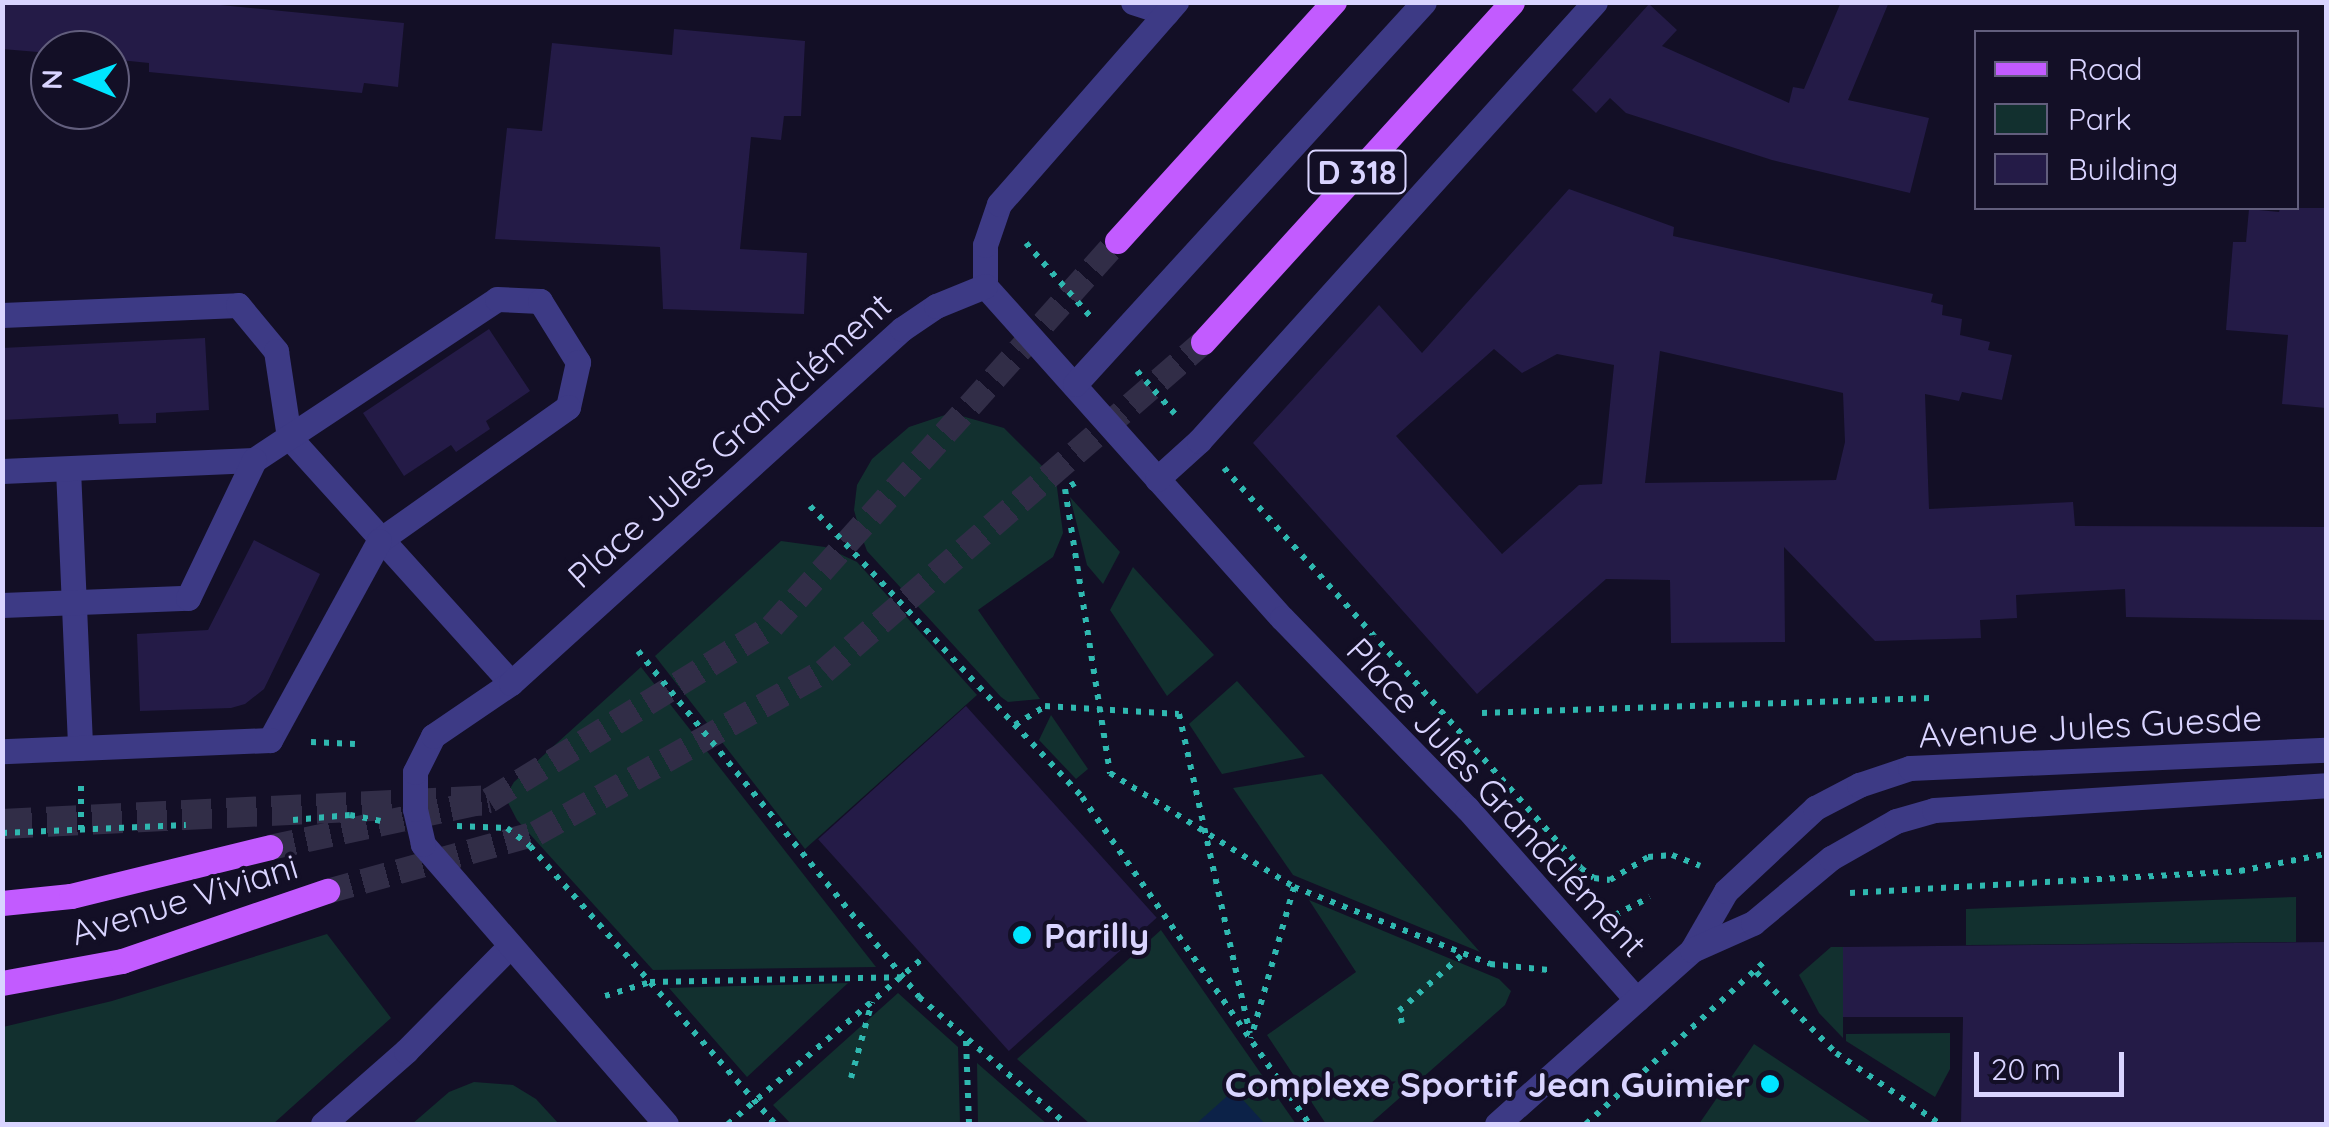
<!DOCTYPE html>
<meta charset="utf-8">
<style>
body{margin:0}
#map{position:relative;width:2329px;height:1127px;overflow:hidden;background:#130f26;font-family:Quicksand,sans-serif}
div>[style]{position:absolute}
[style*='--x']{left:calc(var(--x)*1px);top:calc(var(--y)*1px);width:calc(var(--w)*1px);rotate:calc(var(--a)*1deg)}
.green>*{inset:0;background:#12302f}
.water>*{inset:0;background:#0c2248}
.building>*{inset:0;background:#241b47;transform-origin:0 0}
.major-tunnel>*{height:25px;margin-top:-12.5px;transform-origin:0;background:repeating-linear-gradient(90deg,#312d47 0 25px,transparent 0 37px)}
.highway-tunnel>*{height:30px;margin-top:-15px;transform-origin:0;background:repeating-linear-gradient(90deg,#312d47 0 30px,transparent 0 45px)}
.path>*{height:6px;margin-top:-3px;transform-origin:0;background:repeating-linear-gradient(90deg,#2fb8b0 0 5px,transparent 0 13px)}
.minor>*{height:25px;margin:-12.5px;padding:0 12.5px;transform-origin:12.5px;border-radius:12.5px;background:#3d3a85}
.major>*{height:25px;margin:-12.5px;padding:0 12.5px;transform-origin:12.5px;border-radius:12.5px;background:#c25bff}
.dots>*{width:28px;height:28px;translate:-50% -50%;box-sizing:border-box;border:5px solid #130f26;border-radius:50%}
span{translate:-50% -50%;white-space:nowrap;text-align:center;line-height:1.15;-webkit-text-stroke:8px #130f26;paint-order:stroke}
.shield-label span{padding:2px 8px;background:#130f26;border:2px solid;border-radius:8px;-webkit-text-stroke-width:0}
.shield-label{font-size:32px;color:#d9d4ff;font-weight:700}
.street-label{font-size:35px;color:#d9d4ff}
.poi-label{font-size:35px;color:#d9d4ff;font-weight:700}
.left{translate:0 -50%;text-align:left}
.right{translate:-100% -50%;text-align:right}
.frame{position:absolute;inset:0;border:5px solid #d9d4ff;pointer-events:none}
.legend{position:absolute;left:1974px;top:30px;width:325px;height:180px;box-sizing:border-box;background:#130f26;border:2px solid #625e7d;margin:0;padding:12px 18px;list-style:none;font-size:30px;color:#d9d4ff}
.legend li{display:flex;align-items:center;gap:20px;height:50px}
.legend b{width:50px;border:2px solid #625e7d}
.north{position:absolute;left:30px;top:30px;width:100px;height:100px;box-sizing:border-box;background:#130f26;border:2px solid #625e7d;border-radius:50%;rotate:271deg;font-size:28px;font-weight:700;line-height:40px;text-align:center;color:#d9d4ff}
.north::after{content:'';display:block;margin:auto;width:35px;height:45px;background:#00e5ff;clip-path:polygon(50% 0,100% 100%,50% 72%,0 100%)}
.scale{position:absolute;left:1974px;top:1052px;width:150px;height:45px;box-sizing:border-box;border:5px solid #d9d4ff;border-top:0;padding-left:12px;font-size:30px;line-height:35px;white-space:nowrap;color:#d9d4ff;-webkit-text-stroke:8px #130f26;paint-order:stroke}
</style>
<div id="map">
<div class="green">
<i style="clip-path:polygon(951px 413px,1004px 428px,1056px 480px,1063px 533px,1053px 557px,978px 610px,1040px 699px,1008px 702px,1001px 697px,867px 551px,860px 532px,854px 510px,857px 485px,872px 459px,909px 427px)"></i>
<i style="clip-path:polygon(1070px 497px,1120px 552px,1103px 584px,1087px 565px)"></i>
<i style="clip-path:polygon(781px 541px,825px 547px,857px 562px,977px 695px,805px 849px,655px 656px)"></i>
<i style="clip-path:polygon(1133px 567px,1214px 655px,1167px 696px,1110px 610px)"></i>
<i style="clip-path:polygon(641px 667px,876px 967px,653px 970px,517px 820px,505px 797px,514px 782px)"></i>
<i style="clip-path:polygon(1237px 681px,1305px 757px,1222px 774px,1189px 724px)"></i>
<i style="clip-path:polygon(1051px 715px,1088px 769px,1076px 779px,1039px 740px)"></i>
<i style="clip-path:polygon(1322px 774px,1480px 952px,1293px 875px,1233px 788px)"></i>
<i style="clip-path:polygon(2296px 897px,2296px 942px,1966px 945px,1966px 909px)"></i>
<i style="clip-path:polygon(1309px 900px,1499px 979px,1511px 991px,1505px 1005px,1370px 1124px,1326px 1124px,1267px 1035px,1356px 972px)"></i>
<i style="clip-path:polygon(1161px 930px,1296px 1124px,1090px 1124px,1017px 1059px)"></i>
<i style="clip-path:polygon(327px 934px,391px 1018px,273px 1124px,3px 1124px,3px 1027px,112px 1001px)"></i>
<i style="clip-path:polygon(1831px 947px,1843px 947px,1843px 1038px,1819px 1013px,1799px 975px)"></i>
<i style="clip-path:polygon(848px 983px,747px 1077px,669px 988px)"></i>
<i style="clip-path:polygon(898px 993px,958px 1047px,960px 1124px,791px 1124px,773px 1105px)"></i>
<i style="clip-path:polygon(1950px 1033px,1950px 1069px,1935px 1097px,1846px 1041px,1846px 1034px)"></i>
<i style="clip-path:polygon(1754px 1044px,1874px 1124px,1699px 1124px)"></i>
<i style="clip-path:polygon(977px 1063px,1047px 1124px,978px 1124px)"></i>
<i style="clip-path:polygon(474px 1082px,513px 1085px,536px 1099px,559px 1124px,412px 1124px,449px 1092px)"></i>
</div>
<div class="water">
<i style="clip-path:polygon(1234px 1090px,1265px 1124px,1196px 1124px)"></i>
</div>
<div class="building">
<i style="clip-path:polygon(2px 2px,190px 2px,404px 23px,398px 87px,364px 83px,362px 93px,149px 72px,149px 63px,110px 59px,110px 50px,50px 53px,2px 49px)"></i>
<i style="clip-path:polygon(1841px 2px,1889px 2px,1848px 100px,1929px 118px,1910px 193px,1772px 160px,1626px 113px,1610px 98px,1596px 113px,1572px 90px,1649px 4px,1677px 30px,1662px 46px,1789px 103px,1793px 87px,1804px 89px)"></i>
<i style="clip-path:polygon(674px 29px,805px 41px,801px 116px,784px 116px,781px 140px,751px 137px,740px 249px,807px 253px,804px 314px,663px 309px,660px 247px,495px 239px,507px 128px,542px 131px,552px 43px,672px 55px)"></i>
<i style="clip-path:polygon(evenodd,1569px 189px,1674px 227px,1673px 236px,1933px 294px,1931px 302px,1943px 305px,1942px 315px,1962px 319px,1960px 335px,1990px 342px,1988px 350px,2012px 355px,2002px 400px,1962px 392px,1959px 401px,1925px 394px,1929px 509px,2073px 502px,2075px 526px,2326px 527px,2326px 620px,2126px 617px,2125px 589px,2016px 595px,2017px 618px,1980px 620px,1981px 638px,1875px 641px,1784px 547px,1785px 642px,1671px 643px,1670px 580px,1606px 579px,1477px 694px,1253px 443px,1379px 305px,1422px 353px,1569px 189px,1494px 349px,1522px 373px,1557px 354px,1614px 365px,1602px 484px,1579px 485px,1502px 554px,1396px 436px,1494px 349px,1569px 189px,1660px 351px,1843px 393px,1845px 442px,1836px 480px,1645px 483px,1660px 351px)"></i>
<i style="clip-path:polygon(2280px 208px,2326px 208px,2326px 408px,2282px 404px,2288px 335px,2226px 330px,2233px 242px,2246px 242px,2249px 209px,2279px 212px)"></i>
<i style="clip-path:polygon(489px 329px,530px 391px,486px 421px,490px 429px,456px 452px,451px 445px,404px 476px,363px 413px)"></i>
<i style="clip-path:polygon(205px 338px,209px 410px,156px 413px,156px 423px,119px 424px,118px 414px,2px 420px,2px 348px)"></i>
<i style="clip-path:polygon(254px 540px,320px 574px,264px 689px,245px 704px,231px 708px,140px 711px,137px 634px,208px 630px)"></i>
<i style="left:966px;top:706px;width:285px;height:199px;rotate:48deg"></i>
<i style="clip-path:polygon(2326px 942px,2326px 1124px,1961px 1124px,1963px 1017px,1843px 1017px,1843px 947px)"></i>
</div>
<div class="major-tunnel">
<i style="--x:270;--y:847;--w:224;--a:-12.1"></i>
<i style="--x:489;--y:800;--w:332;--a:-31.6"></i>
<i style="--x:772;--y:626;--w:517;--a:-48.14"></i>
<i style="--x:327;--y:891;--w:217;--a:-15.5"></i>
<i style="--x:536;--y:833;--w:330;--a:-29.4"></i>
<i style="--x:824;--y:671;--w:502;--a:-40.96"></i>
</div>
<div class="highway-tunnel">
<i style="--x:2;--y:824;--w:488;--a:-2.8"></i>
</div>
<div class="path">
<i style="--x:1026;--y:243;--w:97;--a:48.8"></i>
<i style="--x:1137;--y:371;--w:57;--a:48.5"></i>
<i style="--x:1224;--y:468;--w:536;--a:48.25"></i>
<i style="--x:1581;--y:868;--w:16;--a:38"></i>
<i style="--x:1594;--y:878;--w:16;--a:7"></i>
<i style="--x:1610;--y:880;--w:44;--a:-31.2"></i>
<i style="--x:1648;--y:857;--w:24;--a:-5"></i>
<i style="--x:1672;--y:855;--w:30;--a:21"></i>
<i style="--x:1075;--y:483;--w:12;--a:149"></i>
<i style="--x:1065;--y:489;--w:288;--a:81"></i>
<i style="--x:1110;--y:773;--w:216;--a:31.8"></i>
<i style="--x:1294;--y:887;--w:157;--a:105.9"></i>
<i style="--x:810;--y:506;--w:398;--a:46.9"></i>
<i style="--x:1082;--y:797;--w:398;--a:55.2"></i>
<i style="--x:638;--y:651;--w:446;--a:50.9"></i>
<i style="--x:919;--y:997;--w:194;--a:40.8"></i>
<i style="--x:1482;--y:713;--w:449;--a:-1.9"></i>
<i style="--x:1015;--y:725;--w:36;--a:-32"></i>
<i style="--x:1045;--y:706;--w:134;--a:3.4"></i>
<i style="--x:1179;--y:714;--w:327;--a:77.5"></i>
<i style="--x:311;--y:742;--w:44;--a:2.6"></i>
<i style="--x:81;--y:786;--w:44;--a:90"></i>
<i style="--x:293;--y:820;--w:57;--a:-5"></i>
<i style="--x:350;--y:815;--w:31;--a:11"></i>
<i style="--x:457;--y:826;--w:50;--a:2.3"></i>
<i style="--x:507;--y:828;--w:29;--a:38"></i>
<i style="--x:530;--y:846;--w:371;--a:48.6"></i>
<i style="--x:2;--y:833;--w:184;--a:-2.5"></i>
<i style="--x:1294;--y:887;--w:211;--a:21.4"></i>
<i style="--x:1490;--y:964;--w:59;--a:5.8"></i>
<i style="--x:1850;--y:893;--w:391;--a:-3.2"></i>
<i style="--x:2240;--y:871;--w:88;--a:-11.2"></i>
<i style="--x:1615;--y:915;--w:39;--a:-27"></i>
<i style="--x:1756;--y:972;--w:114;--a:45.4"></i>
<i style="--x:1836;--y:1053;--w:126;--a:34.3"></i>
<i style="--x:605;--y:996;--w:47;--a:-17.3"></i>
<i style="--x:650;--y:982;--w:250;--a:-1.1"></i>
<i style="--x:1402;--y:1023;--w:12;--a:-104"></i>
<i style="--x:1399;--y:1011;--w:86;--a:-41.7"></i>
<i style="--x:966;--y:1041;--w:83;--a:87.9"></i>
<i style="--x:851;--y:1078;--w:79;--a:-74.6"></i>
<i style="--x:728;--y:1124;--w:256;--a:-40.4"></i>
<i style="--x:1586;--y:1124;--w:242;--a:-42.3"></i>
</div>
<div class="minor">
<i style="--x:1133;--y:2;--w:35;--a:18"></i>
<i style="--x:985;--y:286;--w:445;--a:48.2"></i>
<i style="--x:1282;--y:618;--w:265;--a:45.8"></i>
<i style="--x:1467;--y:808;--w:256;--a:48.5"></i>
<i style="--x:985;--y:286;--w:41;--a:-90"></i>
<i style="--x:985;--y:245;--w:43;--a:-71.1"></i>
<i style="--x:999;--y:204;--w:269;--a:-48.8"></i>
<i style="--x:2;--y:315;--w:236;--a:-2.4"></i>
<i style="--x:238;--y:305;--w:60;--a:50.4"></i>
<i style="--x:276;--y:351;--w:87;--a:81.4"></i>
<i style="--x:289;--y:437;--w:331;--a:47.9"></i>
<i style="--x:1075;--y:384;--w:517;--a:-47.58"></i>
<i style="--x:68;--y:469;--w:279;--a:87.5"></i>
<i style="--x:2;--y:471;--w:252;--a:-2.5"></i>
<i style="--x:254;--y:460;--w:291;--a:-33.5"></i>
<i style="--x:497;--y:299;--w:43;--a:2.7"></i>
<i style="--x:540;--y:301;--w:72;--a:58.1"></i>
<i style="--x:578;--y:362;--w:46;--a:102.5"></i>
<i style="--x:568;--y:407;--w:232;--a:144.7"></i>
<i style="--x:379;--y:541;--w:227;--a:118.7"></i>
<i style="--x:270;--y:740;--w:268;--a:177.6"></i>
<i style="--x:1157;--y:479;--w:57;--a:-42.1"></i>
<i style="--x:1199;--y:441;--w:591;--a:-47.95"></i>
<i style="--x:2;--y:605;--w:186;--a:-2.2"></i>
<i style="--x:188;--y:598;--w:153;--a:-64.4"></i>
<i style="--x:1692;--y:950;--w:68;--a:-60"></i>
<i style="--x:1726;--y:891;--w:122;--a:-43"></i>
<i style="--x:1815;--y:808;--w:50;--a:-27.6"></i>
<i style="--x:1859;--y:785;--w:54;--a:-18.4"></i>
<i style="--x:1910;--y:768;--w:416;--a:-2.5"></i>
<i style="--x:323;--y:1124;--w:111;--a:-41.3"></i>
<i style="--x:406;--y:1051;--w:146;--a:-45.3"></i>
<i style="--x:666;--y:1124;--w:371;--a:-131"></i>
<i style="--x:423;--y:844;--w:36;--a:-103"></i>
<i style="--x:415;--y:809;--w:37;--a:-90"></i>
<i style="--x:415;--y:772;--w:40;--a:-63.4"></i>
<i style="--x:433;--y:736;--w:94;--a:-34.2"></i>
<i style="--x:511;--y:683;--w:527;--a:-42.16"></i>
<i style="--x:902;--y:329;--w:41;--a:-34.1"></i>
<i style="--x:936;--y:306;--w:53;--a:-22.2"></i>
<i style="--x:1497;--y:1124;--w:261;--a:-41.7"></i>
<i style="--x:1692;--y:950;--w:67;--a:-23.9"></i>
<i style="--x:1753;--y:923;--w:102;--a:-39.8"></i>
<i style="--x:1831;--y:858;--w:75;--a:-29.6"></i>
<i style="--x:1896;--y:821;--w:40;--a:-16"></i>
<i style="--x:1934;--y:810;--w:393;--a:-3.6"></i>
</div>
<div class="major">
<i style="--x:1117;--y:241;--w:323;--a:-47.8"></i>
<i style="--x:1203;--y:342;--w:459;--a:-47.7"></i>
<i style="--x:2;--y:903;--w:69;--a:-5.8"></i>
<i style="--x:71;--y:896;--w:205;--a:-13.8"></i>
<i style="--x:2;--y:983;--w:122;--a:-10.4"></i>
<i style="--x:122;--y:961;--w:217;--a:-18.9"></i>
</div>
<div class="dots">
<i style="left:1022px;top:935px;background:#00e5ff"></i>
<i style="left:1770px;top:1084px;background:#00e5ff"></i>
</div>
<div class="shield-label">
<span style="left:1357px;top:172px">D 318</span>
</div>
<div class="street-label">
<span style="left:729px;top:440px;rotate:-42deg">Place Jules Grandclément</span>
<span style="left:2090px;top:726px;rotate:-3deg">Avenue Jules Guesde</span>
<span style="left:1497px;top:797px;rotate:47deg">Place Jules Grandclément</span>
<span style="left:184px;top:899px;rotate:-17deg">Avenue Viviani</span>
</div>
<div class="poi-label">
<span class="left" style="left:1044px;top:935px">Parilly</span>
<span class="right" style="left:1750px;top:1084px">Complexe Sportif Jean Guimier</span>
</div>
<div class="frame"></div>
<ul class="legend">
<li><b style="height:12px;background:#c25bff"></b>Road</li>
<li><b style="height:28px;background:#12302f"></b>Park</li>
<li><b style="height:28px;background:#241b47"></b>Building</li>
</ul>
<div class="north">N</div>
<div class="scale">20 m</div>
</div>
